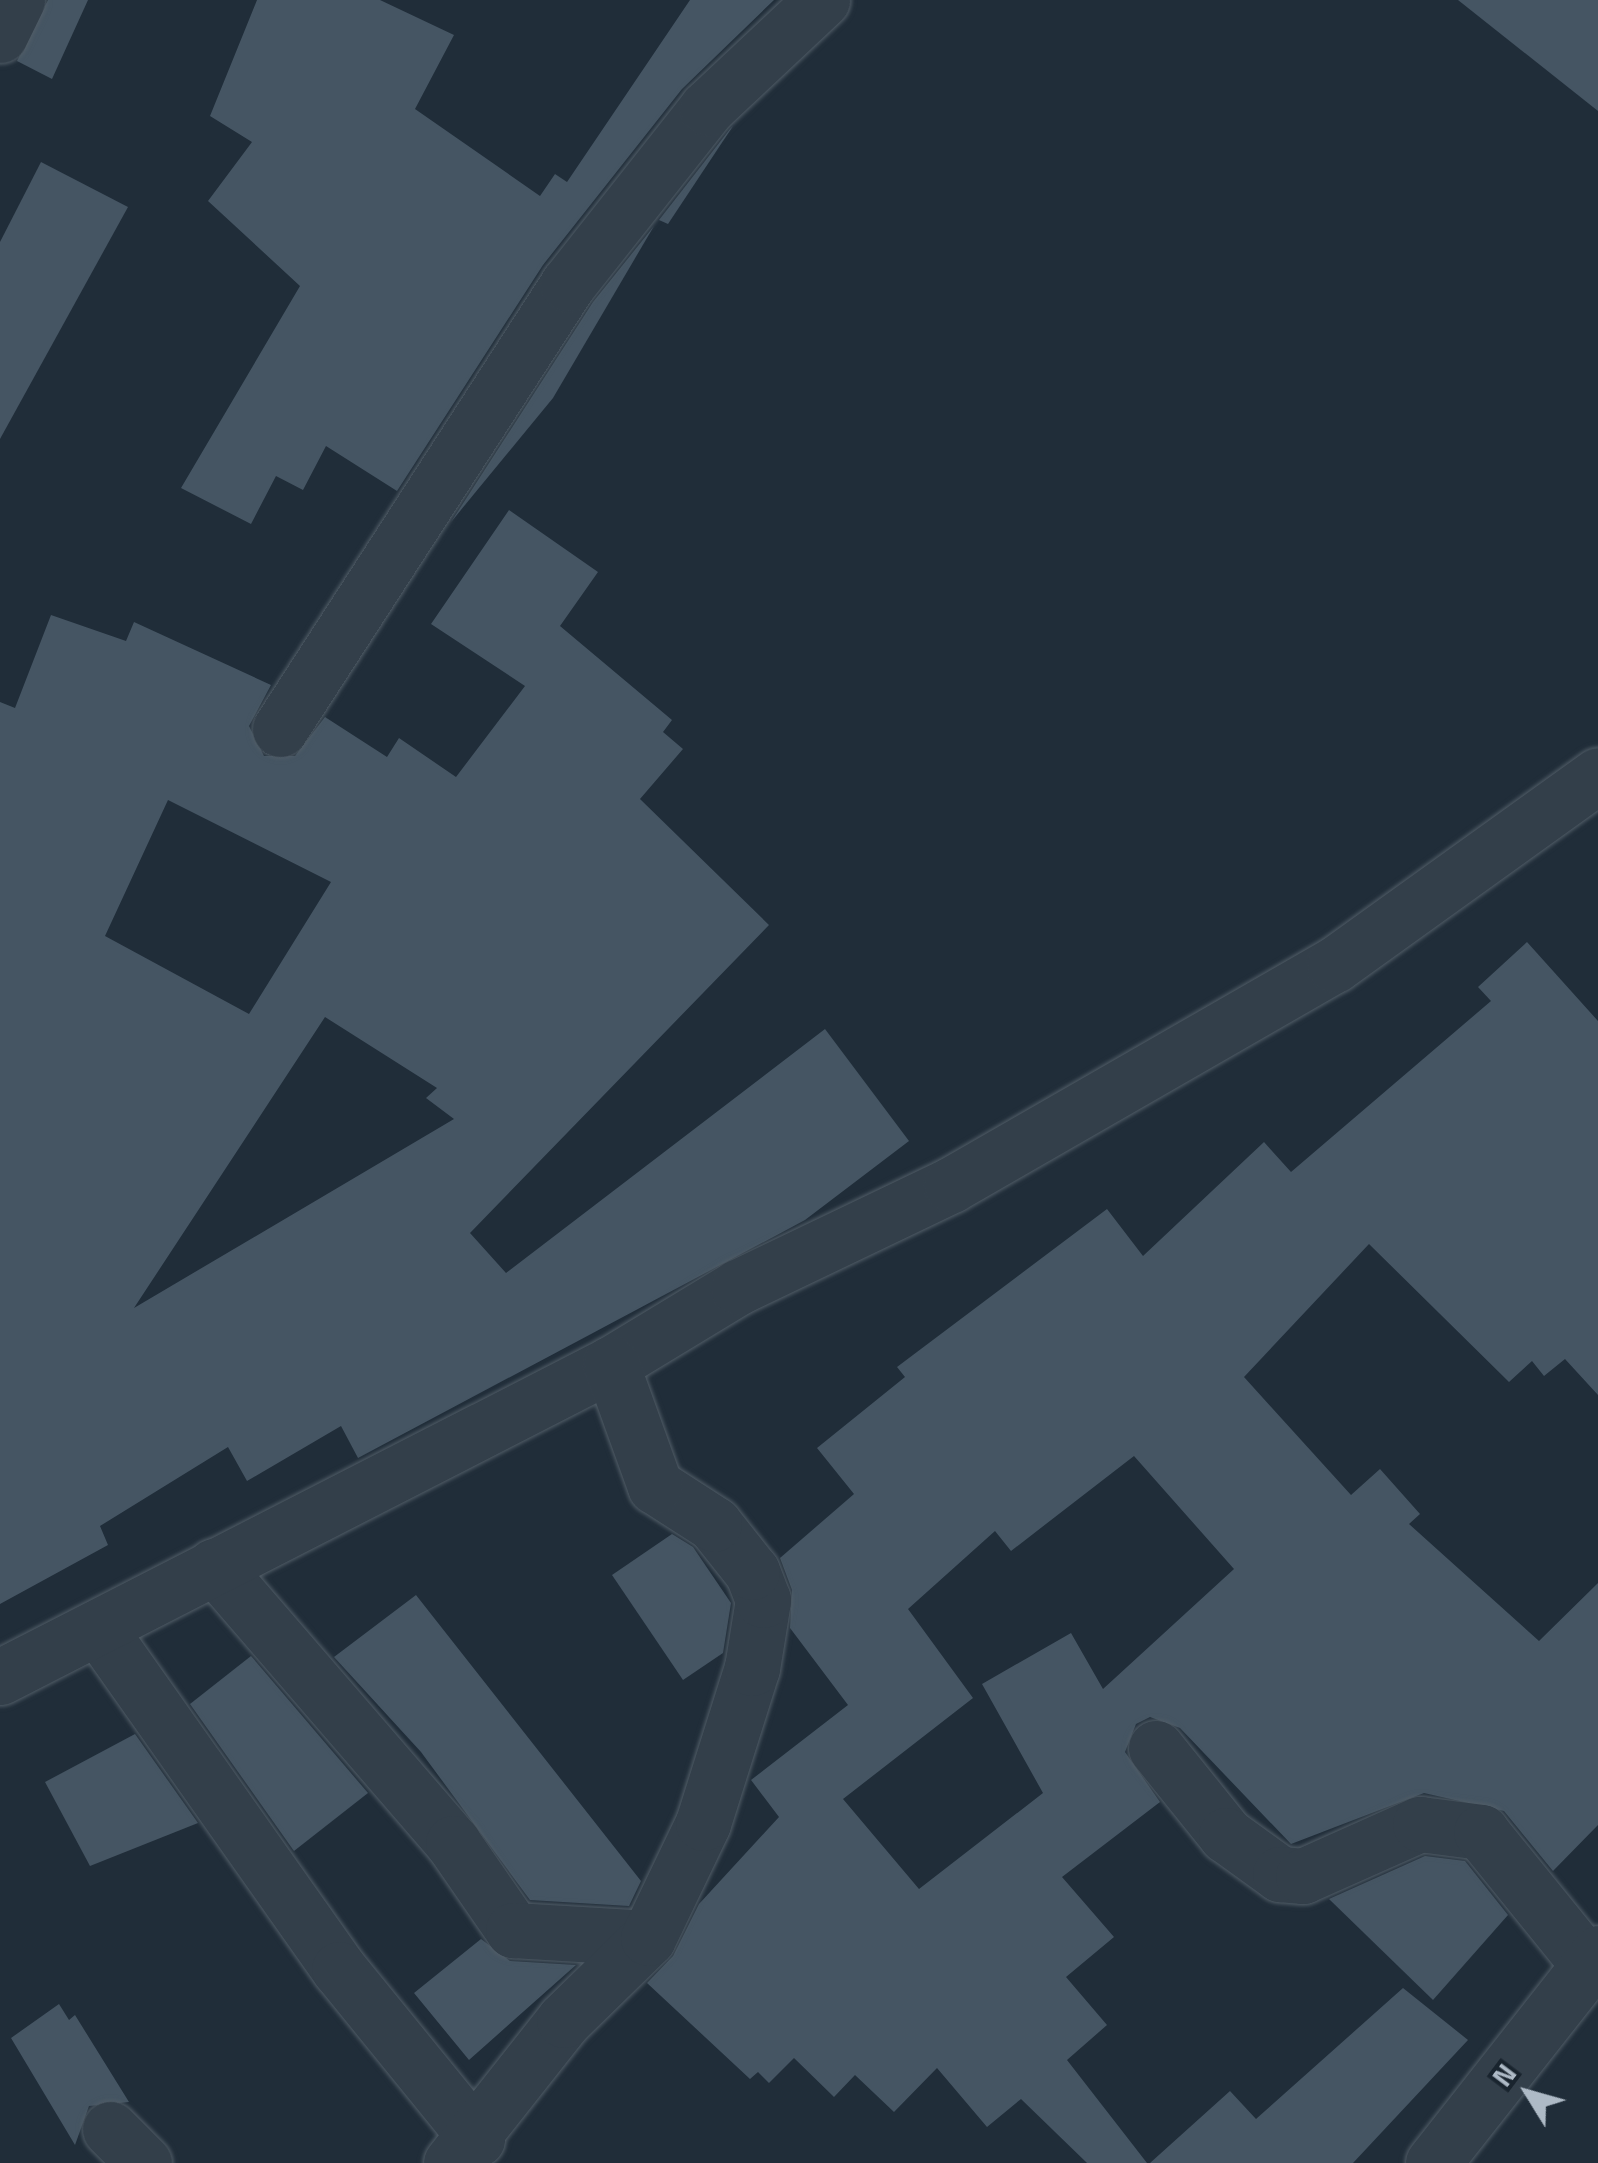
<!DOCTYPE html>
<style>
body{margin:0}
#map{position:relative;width:1598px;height:2163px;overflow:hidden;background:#202d39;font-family:"Titillium Web",sans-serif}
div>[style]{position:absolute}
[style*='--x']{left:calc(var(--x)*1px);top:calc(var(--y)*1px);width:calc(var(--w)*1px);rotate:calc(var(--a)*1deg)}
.building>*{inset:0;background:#455563}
.roads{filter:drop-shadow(0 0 2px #515d67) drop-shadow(0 0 2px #515d67)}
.minor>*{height:55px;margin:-27.5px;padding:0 27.5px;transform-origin:27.5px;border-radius:27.5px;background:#333f4a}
span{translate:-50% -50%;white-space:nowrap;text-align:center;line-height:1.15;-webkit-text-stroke:8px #19242e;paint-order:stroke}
.north{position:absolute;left:1478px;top:2043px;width:100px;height:100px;-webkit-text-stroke:8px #19242e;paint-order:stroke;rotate:307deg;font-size:28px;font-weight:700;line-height:40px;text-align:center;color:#aebac6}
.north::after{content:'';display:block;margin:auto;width:35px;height:45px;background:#aebac6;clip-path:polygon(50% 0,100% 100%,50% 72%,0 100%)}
</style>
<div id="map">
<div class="building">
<i style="clip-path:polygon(48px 0,88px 0,52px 79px,17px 61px)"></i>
<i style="clip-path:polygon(257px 0,380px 0,454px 35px,415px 109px,540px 196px,555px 174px,567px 182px,690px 0,774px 0,682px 89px,543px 265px,397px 491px,326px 446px,303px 490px,276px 476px,251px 524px,181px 488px,300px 286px,208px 201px,252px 142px,210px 116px)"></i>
<i style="clip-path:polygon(1458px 0,1598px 0,1598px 111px)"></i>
<i style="clip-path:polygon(733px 126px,668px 224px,659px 220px,730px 129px)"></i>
<i style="clip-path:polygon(41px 162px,128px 207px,0 439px,0 242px)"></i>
<i style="clip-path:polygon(654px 226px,553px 398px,451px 522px,593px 302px)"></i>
<i style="clip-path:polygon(evenodd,509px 510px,598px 572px,560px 626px,672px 720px,663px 732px,683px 749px,640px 799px,769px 925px,470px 1233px,506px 1273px,825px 1029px,909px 1141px,805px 1220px,358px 1458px,341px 1426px,247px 1481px,228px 1447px,100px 1526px,108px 1545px,0 1604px,0 702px,15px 708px,51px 615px,126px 641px,134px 622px,271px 685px,249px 726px,264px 756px,295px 756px,325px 717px,387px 757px,399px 738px,456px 777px,525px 686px,431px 624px,509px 510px,168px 800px,331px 882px,249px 1014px,105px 936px,168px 800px,509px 510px,325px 1017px,437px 1088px,426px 1098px,454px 1119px,134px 1308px,325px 1017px)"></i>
<i style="clip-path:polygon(evenodd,1527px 942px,1598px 1021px,1598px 1395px,1565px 1359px,1544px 1376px,1532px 1361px,1509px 1382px,1369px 1244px,1244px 1377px,1351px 1495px,1380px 1469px,1420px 1514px,1409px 1524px,1539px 1641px,1598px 1583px,1598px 1825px,1553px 1871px,1504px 1811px,1424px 1793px,1291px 1844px,1180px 1728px,1150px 1717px,1136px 1724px,1125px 1752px,1160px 1802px,1062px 1877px,1114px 1937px,1066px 1977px,1107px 2025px,1067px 2060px,1147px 2163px,1087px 2163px,1021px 2099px,987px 2127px,937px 2068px,894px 2112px,855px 2075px,834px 2097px,794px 2058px,769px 2083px,758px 2072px,750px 2079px,647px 1983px,673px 1956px,699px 1904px,779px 1817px,751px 1780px,848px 1705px,790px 1628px,792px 1590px,780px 1558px,854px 1494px,817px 1448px,905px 1377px,897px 1367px,1107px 1209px,1143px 1256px,1264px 1142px,1291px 1172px,1491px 1001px,1478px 987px,1527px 942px,1134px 1456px,1234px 1569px,1103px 1689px,1071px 1633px,982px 1684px,1043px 1793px,919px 1889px,843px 1799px,973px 1698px,908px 1609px,995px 1531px,1011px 1551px,1134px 1456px)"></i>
<i style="clip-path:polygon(672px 1534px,693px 1547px,731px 1603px,723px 1653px,683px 1680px,612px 1575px)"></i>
<i style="clip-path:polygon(416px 1595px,641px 1881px,629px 1906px,530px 1900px,421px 1752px,334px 1657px)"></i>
<i style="clip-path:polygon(251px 1656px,368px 1793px,294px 1851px,190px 1704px)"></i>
<i style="clip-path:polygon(135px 1734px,198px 1823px,90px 1866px,45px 1782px)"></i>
<i style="clip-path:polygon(1425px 1856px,1465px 1861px,1508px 1915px,1433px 2000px,1329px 1899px)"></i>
<i style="clip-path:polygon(481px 1939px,510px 1961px,576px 1965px,469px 2060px,414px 1993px)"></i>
<i style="clip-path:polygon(1403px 1988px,1468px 2040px,1353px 2163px,1150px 2163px,1230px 2091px,1256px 2119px)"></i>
<i style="clip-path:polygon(59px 2004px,69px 2020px,75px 2015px,129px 2102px,89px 2106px,75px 2145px,11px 2038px)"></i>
</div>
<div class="roads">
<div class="minor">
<i style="--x:0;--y:35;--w:39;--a:-64"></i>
<i style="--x:280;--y:729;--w:530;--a:-57.09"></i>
<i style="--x:568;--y:284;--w:224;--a:-51.7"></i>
<i style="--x:707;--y:108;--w:158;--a:-43.2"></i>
<i style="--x:214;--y:1566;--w:366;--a:49.2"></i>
<i style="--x:453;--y:1843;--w:106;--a:55.4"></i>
<i style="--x:513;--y:1930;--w:135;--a:3.4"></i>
<i style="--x:99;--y:1629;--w:416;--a:54.8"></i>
<i style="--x:339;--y:1969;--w:219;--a:50.9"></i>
<i style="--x:0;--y:1677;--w:687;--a:-27.12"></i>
<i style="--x:611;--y:1364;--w:149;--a:-31.2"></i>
<i style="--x:738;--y:1287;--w:236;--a:-25.6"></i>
<i style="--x:951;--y:1185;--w:442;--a:-29.9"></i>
<i style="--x:1334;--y:965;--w:325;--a:-35.7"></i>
<i style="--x:1156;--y:1748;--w:112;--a:51.2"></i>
<i style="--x:1226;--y:1835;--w:67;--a:35.8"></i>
<i style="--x:1280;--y:1874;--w:23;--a:5"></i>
<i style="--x:1303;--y:1876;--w:128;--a:-24"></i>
<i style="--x:1420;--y:1824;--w:62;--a:7.5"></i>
<i style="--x:1481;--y:1832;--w:170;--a:51"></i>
<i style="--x:110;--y:2129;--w:48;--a:45"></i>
<i style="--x:451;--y:2163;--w:182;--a:-51.7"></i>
<i style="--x:564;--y:2020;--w:117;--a:-44.3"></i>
<i style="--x:648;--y:1938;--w:127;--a:-64.4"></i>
<i style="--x:703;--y:1823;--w:163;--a:-72.5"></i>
<i style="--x:752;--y:1668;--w:69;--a:-80.8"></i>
<i style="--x:763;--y:1600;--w:30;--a:-111"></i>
<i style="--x:752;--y:1572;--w:61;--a:-128.4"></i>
<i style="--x:714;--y:1524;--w:70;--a:-147.2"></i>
<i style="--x:655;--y:1486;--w:130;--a:-109.8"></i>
<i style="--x:1433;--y:2163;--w:267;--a:-51.8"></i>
</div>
</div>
<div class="north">N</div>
</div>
